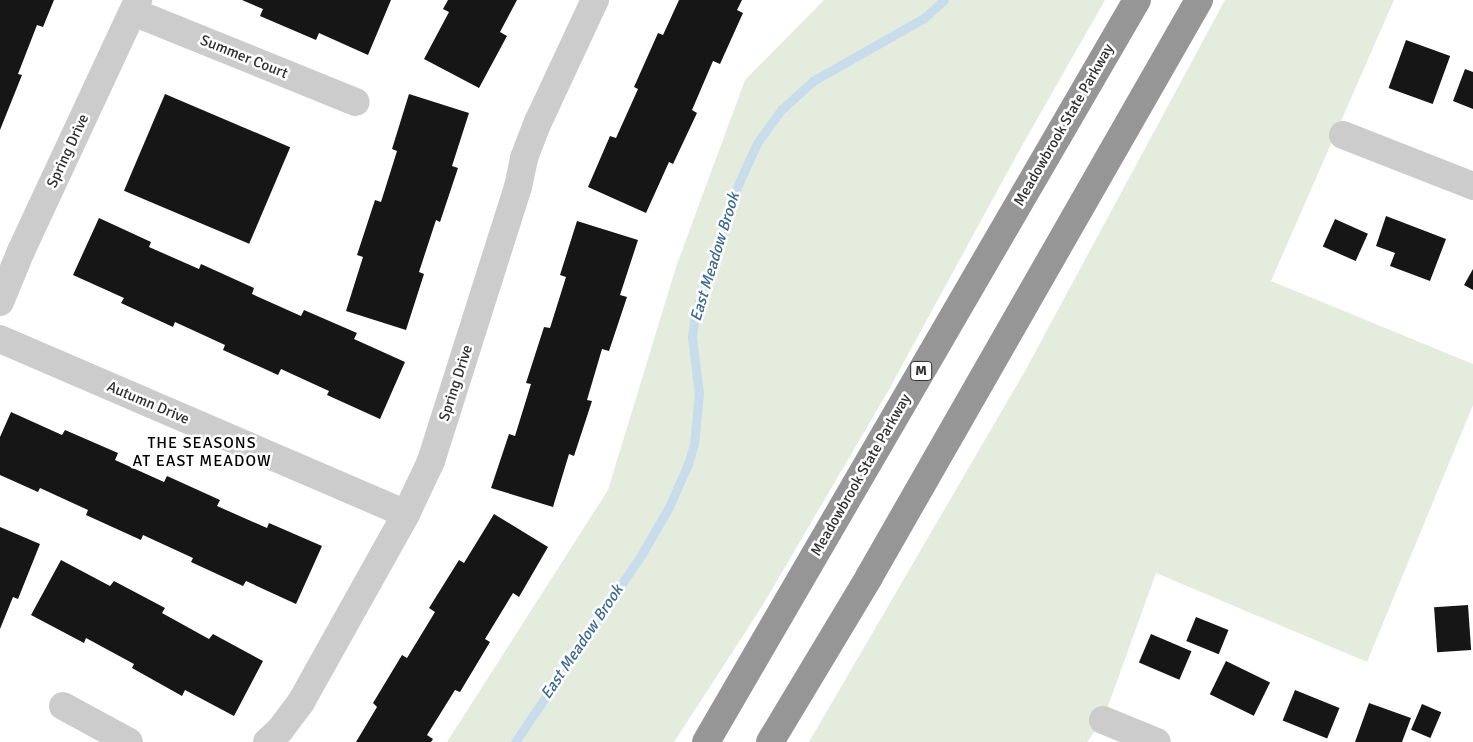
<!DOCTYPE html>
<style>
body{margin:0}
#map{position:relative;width:1473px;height:742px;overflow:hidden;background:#fff;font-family:Signika,sans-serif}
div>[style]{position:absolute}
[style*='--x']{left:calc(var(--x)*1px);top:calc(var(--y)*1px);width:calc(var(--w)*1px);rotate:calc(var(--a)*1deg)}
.green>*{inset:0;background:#e4ecdd}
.stream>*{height:9px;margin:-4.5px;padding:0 4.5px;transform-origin:4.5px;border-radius:4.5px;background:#c9dcec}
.building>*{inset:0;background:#161616;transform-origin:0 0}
.street>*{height:28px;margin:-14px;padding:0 14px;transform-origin:14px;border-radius:14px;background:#ccc}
.highway>*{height:28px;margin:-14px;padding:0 14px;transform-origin:14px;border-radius:14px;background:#969696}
span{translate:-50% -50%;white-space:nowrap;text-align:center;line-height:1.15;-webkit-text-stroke:5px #fff;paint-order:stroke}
.shield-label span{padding:1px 4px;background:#fff;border:1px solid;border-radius:4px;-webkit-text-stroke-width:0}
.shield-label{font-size:14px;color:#2f2f2f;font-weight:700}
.street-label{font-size:15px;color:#2f2f2f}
.water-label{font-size:16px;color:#3d6992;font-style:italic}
.neighbourhood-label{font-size:16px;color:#000;letter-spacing:1px}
</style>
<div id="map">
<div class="green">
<i style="clip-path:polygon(824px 0,1105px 0,1019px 151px,887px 393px,761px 608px,674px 742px,447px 742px,608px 490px,676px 267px,745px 80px)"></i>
<i style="clip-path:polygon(1225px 0,1394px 0,1271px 281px,1473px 364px,1473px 405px,1367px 662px,1156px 573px,1103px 720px,1087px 742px,809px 742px,1025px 371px)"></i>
</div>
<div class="stream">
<i style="--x:515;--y:742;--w:229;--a:-56"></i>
<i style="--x:643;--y:552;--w:52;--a:-60"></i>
<i style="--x:669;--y:507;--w:47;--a:-66.2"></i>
<i style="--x:688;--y:464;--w:21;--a:-73"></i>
<i style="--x:694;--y:444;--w:50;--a:-84.3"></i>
<i style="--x:699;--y:394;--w:57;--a:-97"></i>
<i style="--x:692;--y:337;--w:23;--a:-83"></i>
<i style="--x:695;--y:314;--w:136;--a:-71.6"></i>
<i style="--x:738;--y:185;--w:46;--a:-65.7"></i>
<i style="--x:757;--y:143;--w:41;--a:-54"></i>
<i style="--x:781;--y:110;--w:43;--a:-42.2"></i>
<i style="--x:813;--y:81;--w:128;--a:-29.6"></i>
<i style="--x:924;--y:18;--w:27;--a:-42"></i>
</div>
<div class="building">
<i style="clip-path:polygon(0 0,54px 0,43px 27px,37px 25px,18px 74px,22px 75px,0 130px)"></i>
<i style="clip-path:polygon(242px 0,391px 0,368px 55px,319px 33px,316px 40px,260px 16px,263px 9px)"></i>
<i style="clip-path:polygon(448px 0,517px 0,500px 32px,507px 36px,479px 88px,424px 59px,449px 12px,443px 9px)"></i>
<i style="clip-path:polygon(679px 0,742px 0,737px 10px,743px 13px,720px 64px,713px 61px,692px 110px,697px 113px,673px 164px,669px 162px,646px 213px,588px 187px,610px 136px,616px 138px,638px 89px,634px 87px,658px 33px,663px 35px)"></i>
<i style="left:1406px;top:40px;width:47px;height:51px;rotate:20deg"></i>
<i style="clip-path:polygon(1465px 69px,1473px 72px,1473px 109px,1453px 101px)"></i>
<i style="left:165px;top:94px;width:136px;height:105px;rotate:23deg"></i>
<i style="clip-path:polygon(409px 94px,469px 113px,452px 166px,458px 168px,440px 222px,436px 220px,419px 272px,424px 274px,406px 330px,346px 311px,363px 257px,357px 255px,375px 200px,381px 202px,397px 151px,392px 149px)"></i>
<i style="clip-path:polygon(1386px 216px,1446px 239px,1430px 281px,1390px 266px,1395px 253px,1376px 246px)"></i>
<i style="clip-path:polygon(99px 218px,151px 242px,149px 247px,199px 269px,201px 264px,254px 288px,252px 294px,301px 316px,304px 310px,357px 333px,354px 339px,405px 362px,380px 419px,327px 395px,329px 391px,281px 369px,278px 375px,223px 350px,225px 345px,175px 322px,173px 327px,121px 303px,124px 298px,73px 275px)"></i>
<i style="left:1335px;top:219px;width:36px;height:30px;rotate:24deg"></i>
<i style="clip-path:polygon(577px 221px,638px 240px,620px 295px,627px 297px,609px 351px,602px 349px,587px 400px,592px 401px,574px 456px,569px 454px,553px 507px,491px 488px,509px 434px,515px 436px,531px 384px,526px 383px,544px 327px,550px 328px,566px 277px,560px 275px)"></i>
<i style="clip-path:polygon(1473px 269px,1473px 290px,1464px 285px)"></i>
<i style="clip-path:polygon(11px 412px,62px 435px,65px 430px,118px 453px,115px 460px,164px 482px,167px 476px,220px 500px,217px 506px,267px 528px,269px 523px,322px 546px,296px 604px,246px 581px,243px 586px,191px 562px,193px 558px,143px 535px,141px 540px,86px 515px,88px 510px,40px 488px,38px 492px,0 475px,0 437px)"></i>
<i style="clip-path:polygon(494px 514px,548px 547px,519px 597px,513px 593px,485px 639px,490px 642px,460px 692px,455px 690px,427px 735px,433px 739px,431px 742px,356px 742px,377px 707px,373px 703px,402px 655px,407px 658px,435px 612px,429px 608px,459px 560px,464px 563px)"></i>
<i style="clip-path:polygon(0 527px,40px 544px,18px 599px,13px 597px,0 629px)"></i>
<i style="clip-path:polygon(61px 560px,110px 586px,114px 581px,165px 608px,162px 613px,209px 639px,213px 634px,263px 661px,234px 716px,185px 690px,182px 696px,132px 668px,134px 664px,86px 638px,84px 643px,31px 615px)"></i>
<i style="left:1468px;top:605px;width:45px;height:34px;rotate:86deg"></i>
<i style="left:1196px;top:617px;width:35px;height:26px;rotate:22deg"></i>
<i style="left:1151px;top:634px;width:44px;height:31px;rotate:23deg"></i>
<i style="left:1226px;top:661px;width:49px;height:37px;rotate:26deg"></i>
<i style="left:1295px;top:690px;width:48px;height:33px;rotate:22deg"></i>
<i style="clip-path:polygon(1369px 703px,1411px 718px,1402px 742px,1355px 742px)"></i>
<i style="left:1422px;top:704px;width:21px;height:28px;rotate:23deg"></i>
</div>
<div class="street">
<i style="--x:133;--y:12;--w:240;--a:22"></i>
<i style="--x:1343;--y:135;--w:140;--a:21.4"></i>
<i style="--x:0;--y:302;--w:55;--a:-67.6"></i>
<i style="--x:21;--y:251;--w:277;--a:-65"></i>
<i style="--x:0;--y:339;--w:442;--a:23.3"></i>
<i style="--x:63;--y:706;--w:75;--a:28.6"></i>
<i style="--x:1103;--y:720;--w:58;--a:22.2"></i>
<i style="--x:267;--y:742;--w:18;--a:-43"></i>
<i style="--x:280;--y:730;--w:35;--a:-53"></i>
<i style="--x:301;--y:702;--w:215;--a:-60.8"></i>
<i style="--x:406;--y:514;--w:59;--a:-64.7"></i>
<i style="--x:431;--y:461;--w:287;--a:-72.4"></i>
<i style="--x:518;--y:187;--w:30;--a:-78"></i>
<i style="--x:524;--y:158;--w:39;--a:-69"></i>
<i style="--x:538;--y:122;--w:135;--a:-65"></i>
</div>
<div class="highway">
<i style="--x:706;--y:742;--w:858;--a:-59.85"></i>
<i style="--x:770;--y:742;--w:192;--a:-59"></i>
<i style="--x:869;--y:577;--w:665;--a:-60.23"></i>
</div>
<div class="shield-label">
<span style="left:921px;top:371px">M</span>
</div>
<div class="street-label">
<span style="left:244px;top:57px;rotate:22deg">Summer Court</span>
<span style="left:1064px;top:125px;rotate:-60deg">Meadowbrook State Parkway</span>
<span style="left:68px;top:151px;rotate:-65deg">Spring Drive</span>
<span style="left:456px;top:383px;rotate:-72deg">Spring Drive</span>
<span style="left:148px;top:403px;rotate:23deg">Autumn Drive</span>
<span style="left:861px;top:475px;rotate:-60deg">Meadowbrook State Parkway</span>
</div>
<div class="water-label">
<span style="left:715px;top:257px;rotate:-73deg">East Meadow Brook</span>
<span style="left:582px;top:642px;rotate:-56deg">East Meadow Brook</span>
</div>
<div class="neighbourhood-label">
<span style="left:202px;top:452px">THE SEASONS<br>AT EAST MEADOW</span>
</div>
</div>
